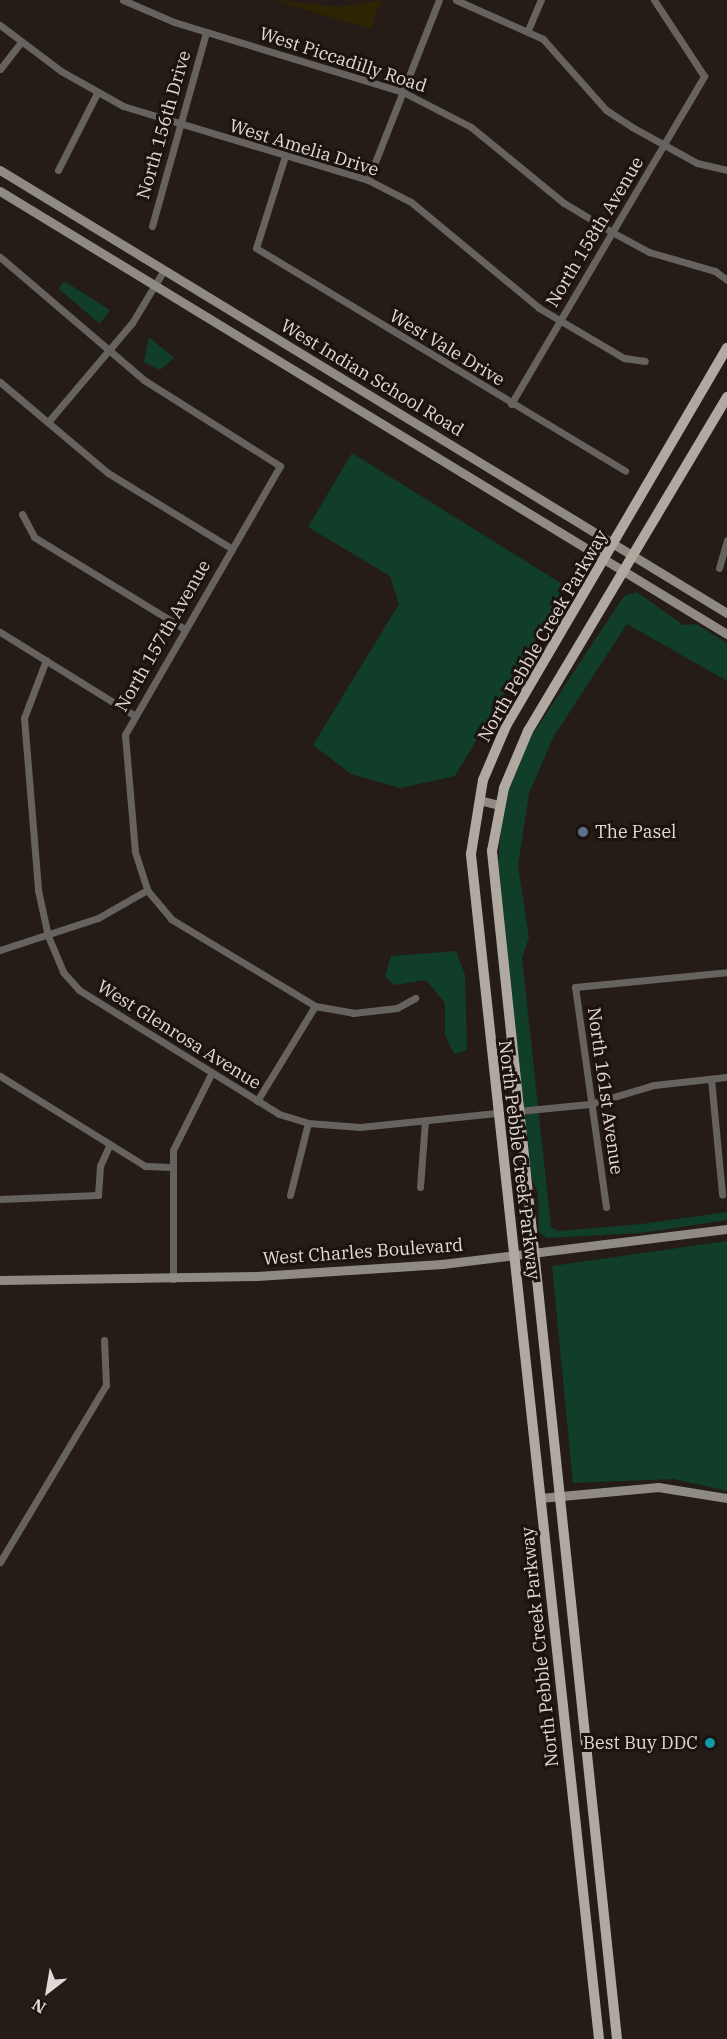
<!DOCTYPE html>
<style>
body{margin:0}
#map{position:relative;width:727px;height:2039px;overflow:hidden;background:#251b17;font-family:"IBM Plex Serif",serif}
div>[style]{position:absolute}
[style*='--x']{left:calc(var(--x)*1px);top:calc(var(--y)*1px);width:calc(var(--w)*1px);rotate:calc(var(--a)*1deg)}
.green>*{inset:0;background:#103e28}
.sand>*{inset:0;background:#2c2403}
.street>*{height:7px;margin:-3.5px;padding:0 3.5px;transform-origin:3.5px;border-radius:3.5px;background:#66635e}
.secondary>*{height:9px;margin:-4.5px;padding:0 4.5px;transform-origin:4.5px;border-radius:4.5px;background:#8f8b83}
.primary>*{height:10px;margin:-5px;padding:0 5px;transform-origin:5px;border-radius:5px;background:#b0a9a0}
.dots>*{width:16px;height:16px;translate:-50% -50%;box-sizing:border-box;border:3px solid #1c120e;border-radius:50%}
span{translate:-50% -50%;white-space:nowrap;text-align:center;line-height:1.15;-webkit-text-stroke:6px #1c120e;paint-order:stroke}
.street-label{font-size:18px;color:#e0d9d6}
.poi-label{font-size:18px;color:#e0d9d6}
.left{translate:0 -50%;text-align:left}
.right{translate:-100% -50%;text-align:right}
.north{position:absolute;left:18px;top:1961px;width:60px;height:60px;-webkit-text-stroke:4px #1c120e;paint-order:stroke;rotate:211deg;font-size:16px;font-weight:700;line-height:24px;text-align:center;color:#e0d9d6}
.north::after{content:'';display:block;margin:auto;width:21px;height:27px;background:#e0d9d6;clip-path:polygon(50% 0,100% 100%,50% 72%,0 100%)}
</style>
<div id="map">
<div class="green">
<i style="clip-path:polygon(64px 281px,110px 310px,100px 324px,59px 289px)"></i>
<i style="clip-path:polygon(149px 337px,174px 358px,160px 370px,144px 362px)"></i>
<i style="clip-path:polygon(352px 453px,567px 587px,455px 776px,400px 788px,351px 774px,313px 745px,399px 604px,390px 576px,308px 527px)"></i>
<i style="clip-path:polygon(637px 592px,683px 625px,696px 624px,727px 643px,727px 681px,627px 624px,554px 736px,529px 793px,518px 866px,529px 937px,522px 958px,551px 1227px,558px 1231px,641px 1224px,727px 1212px,727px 1220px,641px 1233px,547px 1238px,539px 1232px,538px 1194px,530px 1173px,498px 861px,501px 828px,509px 790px,530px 738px,624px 596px)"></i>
<i style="clip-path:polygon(456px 951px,465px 975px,467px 1050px,454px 1054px,445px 1035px,445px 1003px,426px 980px,394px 985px,385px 976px,391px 956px)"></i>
<i style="clip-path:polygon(727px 1241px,727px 1491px,674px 1479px,573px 1483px,552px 1266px)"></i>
</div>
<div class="sand">
<i style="clip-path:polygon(273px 0,338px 7px,381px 0,371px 29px)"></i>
</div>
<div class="street">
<i style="--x:123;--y:0;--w:56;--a:23.3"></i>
<i style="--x:174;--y:22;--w:239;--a:17"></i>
<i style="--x:403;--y:92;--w:76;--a:27.2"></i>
<i style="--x:471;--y:127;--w:120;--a:39.3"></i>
<i style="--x:564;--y:203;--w:56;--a:31.1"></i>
<i style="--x:612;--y:232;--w:42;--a:28.4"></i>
<i style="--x:649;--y:252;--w:69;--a:16.1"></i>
<i style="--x:715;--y:271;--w:15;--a:37"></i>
<i style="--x:456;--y:0;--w:95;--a:24.1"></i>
<i style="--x:543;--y:39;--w:95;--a:48.4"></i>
<i style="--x:606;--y:110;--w:31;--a:33"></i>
<i style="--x:632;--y:127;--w:74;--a:29"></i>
<i style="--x:697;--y:163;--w:31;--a:13"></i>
<i style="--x:0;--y:25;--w:76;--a:37"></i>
<i style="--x:61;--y:71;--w:71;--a:29.4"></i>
<i style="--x:123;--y:106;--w:256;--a:16.8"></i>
<i style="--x:368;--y:180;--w:48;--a:27.1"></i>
<i style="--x:411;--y:202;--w:166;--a:39.6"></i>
<i style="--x:539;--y:308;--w:99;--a:30.5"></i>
<i style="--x:624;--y:358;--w:21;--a:8"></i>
<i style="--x:528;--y:30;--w:33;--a:-67"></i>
<i style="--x:0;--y:69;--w:34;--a:-52"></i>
<i style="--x:285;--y:156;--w:96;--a:107.5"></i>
<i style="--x:256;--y:248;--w:431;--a:31.1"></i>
<i style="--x:58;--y:170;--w:86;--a:-63.1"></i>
<i style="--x:368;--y:180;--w:193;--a:-68.5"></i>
<i style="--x:152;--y:226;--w:201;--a:-74.4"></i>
<i style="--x:0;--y:257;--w:189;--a:40.5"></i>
<i style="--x:144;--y:380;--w:161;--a:32.3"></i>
<i style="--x:280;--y:466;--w:310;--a:120"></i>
<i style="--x:125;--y:735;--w:117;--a:85.1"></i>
<i style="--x:135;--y:852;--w:40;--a:72"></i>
<i style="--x:147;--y:890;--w:38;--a:50"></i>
<i style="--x:171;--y:919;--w:168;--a:31.1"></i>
<i style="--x:315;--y:1006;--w:39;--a:10"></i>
<i style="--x:353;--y:1013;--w:44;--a:-6.5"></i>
<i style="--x:397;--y:1008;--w:21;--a:-29"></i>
<i style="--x:0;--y:382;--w:141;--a:40.1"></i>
<i style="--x:108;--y:473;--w:144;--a:31.4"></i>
<i style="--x:511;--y:404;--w:381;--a:-59.5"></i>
<i style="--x:704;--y:76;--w:91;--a:-123.3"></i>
<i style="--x:48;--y:422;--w:130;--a:-49.7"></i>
<i style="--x:132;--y:323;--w:62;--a:-58.9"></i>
<i style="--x:22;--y:514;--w:26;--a:62"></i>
<i style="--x:34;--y:537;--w:175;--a:31.4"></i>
<i style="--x:719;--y:568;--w:29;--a:-74"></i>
<i style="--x:0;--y:632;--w:155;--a:31.8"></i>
<i style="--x:46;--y:660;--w:62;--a:110.8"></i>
<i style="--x:24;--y:718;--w:173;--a:85.3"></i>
<i style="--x:38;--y:890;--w:47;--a:77.7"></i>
<i style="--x:48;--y:936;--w:39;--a:67"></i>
<i style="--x:63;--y:972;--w:24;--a:48"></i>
<i style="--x:79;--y:990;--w:235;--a:31.8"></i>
<i style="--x:279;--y:1114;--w:30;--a:17"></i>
<i style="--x:308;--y:1123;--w:52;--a:4.4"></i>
<i style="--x:360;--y:1127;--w:137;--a:-5.9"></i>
<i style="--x:0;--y:950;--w:103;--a:-18.1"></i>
<i style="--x:98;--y:918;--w:56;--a:-29.7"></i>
<i style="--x:0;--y:1076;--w:171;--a:31.8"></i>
<i style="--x:145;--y:1166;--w:26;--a:2"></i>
<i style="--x:711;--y:1079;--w:116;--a:84.5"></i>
<i style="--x:257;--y:1101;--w:111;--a:-58.6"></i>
<i style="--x:518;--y:1111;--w:72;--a:-5.6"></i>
<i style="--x:590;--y:1104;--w:67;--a:-16.5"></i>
<i style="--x:654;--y:1085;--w:73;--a:-6.3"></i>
<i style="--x:420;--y:1187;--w:67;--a:-85.7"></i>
<i style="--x:290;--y:1195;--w:74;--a:-76"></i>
<i style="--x:0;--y:1199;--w:98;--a:-2.3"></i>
<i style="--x:98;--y:1195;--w:29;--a:-86"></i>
<i style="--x:100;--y:1166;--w:24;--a:-66"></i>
<i style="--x:606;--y:1207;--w:222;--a:-98"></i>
<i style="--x:575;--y:987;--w:153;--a:-5.6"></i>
<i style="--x:173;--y:1279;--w:129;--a:-90"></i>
<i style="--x:173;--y:1150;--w:85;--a:-63.4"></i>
<i style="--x:0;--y:1562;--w:206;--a:-59.1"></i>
<i style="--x:106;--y:1385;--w:45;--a:-92.5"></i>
</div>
<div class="secondary">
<i style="--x:0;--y:170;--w:851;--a:31.36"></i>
<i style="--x:0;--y:191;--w:851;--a:31.36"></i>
<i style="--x:479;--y:800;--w:21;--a:14"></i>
<i style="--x:0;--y:1280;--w:257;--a:-0.9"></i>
<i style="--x:257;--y:1276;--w:185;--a:-3.7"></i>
<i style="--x:442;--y:1264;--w:287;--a:-7"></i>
<i style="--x:540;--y:1498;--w:119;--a:-5.3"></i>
<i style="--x:658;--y:1487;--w:70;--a:9.1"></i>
</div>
<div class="primary">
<i style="--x:599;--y:2039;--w:1192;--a:-96.17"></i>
<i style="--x:471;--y:854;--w:75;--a:-80.8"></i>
<i style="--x:483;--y:780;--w:59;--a:-66.9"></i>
<i style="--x:506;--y:726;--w:438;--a:-59.7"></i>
<i style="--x:617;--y:2039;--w:1195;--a:-96.01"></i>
<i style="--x:492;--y:851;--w:64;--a:-79.2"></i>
<i style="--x:504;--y:788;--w:62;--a:-67.2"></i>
<i style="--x:528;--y:731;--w:389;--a:-59.2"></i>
</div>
<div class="dots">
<i style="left:583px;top:832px;background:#5c6f8a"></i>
<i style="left:710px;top:1743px;background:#0f9aa8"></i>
</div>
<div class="street-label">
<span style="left:343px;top:60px;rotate:18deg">West Piccadilly Road</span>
<span style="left:164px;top:125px;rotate:-74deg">North 156th Drive</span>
<span style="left:304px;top:148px;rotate:17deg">West Amelia Drive</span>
<span style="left:595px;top:232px;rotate:-59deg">North 158th Avenue</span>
<span style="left:447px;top:348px;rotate:31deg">West Vale Drive</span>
<span style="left:372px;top:378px;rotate:31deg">West Indian School Road</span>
<span style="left:163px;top:636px;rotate:-60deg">North 157th Avenue</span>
<span style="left:543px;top:636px;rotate:-60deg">North Pebble Creek Parkway</span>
<span style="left:179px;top:1035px;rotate:32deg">West Glenrosa Avenue</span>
<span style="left:605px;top:1091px;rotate:82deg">North 161st Avenue</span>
<span style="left:519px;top:1160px;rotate:83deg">North Pebble Creek Parkway</span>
<span style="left:363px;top:1252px;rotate:-4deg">West Charles Boulevard</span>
<span style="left:540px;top:1647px;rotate:-96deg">North Pebble Creek Parkway</span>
</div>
<div class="poi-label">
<span class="left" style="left:595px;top:832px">The Pasel</span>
<span class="right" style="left:698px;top:1743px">Best Buy DDC</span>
</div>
<div class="north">N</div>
</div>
